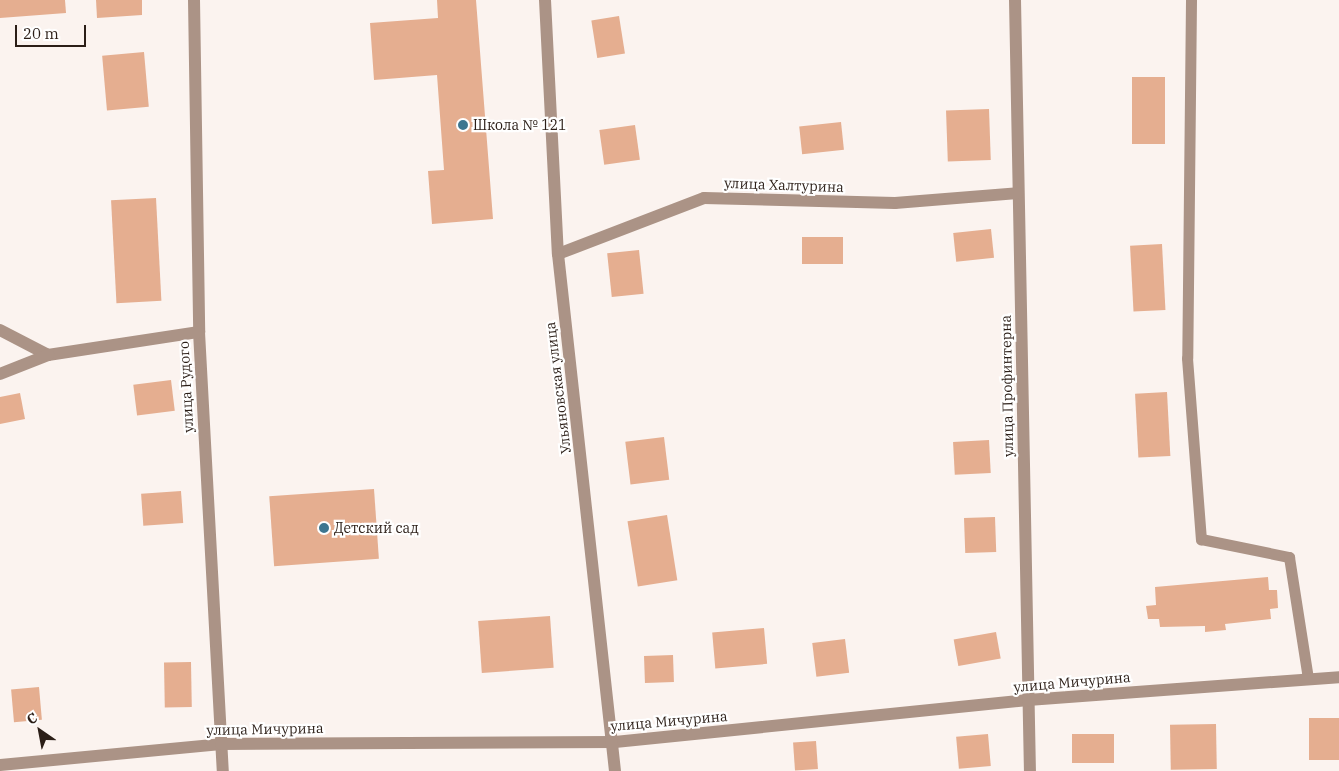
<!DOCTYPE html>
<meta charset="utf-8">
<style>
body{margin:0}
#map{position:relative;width:1339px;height:771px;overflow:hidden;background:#fbf3ef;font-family:"IBM Plex Serif",serif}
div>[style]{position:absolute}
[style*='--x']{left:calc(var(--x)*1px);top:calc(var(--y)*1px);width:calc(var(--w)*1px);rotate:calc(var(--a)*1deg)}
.building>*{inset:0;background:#e5ae90;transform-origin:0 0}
.service>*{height:11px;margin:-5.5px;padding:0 5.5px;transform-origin:5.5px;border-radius:5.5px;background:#ab9386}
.minor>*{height:12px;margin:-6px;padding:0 6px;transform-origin:6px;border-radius:6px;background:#ab9386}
.tertiary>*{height:12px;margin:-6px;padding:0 6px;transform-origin:6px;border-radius:6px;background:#ab9386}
.dots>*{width:14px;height:14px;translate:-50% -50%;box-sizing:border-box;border:2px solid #fff;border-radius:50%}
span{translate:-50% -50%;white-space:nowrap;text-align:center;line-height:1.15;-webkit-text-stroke:4.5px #fff;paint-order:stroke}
.poi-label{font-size:14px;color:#2b1e17}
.left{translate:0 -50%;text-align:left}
.street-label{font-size:14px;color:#2b1e17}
.north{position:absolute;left:15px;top:706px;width:50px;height:50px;-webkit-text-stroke:4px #fff;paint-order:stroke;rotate:327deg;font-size:14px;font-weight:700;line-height:20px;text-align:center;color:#2b1e17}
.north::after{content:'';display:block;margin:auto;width:18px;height:22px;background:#2b1e17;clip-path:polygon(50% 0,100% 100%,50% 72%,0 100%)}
.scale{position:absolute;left:15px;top:25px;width:71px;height:22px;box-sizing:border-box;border:2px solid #2b1e17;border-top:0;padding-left:6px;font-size:15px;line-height:18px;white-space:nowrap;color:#2b1e17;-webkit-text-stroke:4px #fff;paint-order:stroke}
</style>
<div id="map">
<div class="building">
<i style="clip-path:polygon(0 0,65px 0,66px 13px,0 18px)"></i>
<i style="clip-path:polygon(96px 0,142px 0,142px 15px,97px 18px)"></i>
<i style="clip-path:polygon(437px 0,476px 0,493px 219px,432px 224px,428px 171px,444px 170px,437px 75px,374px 80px,370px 23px,438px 18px)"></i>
<i style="left:619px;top:16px;width:38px;height:28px;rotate:81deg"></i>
<i style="left:144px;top:52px;width:55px;height:42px;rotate:85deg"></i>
<i style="left:1132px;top:77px;width:33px;height:67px"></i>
<i style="left:989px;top:109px;width:51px;height:43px;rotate:88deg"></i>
<i style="left:841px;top:122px;width:28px;height:42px;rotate:84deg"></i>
<i style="left:635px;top:125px;width:35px;height:36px;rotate:82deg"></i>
<i style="left:156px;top:198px;width:103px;height:45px;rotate:87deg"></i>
<i style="left:991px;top:229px;width:29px;height:38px;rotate:84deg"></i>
<i style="left:843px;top:237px;width:27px;height:41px;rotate:90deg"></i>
<i style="left:1162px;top:244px;width:66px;height:32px;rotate:87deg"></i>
<i style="left:639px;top:250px;width:44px;height:32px;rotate:84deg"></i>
<i style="left:171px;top:380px;width:31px;height:38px;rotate:83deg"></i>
<i style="left:1167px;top:392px;width:64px;height:32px;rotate:87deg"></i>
<i style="clip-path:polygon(20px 393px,25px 419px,0 424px,0 397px)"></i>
<i style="left:664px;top:437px;width:43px;height:39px;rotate:83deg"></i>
<i style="left:989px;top:440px;width:33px;height:36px;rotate:87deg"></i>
<i style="left:374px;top:489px;width:70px;height:105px;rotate:86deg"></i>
<i style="left:181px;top:491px;width:32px;height:40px;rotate:86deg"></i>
<i style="left:667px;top:515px;width:66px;height:40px;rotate:81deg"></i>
<i style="left:995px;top:517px;width:35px;height:31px;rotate:88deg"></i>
<i style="clip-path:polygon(1268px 577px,1269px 590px,1277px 590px,1278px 608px,1270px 609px,1271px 619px,1225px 624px,1226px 630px,1205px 632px,1205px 626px,1160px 627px,1159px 619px,1148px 619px,1146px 606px,1156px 605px,1155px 587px)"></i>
<i style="left:550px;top:616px;width:52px;height:72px;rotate:86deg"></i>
<i style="left:764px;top:628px;width:36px;height:52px;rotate:85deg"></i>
<i style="left:996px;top:632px;width:27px;height:43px;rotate:80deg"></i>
<i style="left:845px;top:639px;width:34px;height:33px;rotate:83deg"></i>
<i style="left:673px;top:655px;width:27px;height:29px;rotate:88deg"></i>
<i style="left:191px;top:662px;width:45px;height:27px;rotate:89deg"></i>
<i style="left:39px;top:687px;width:33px;height:28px;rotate:85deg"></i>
<i style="left:1339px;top:718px;width:42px;height:30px;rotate:90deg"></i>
<i style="left:1216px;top:724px;width:45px;height:46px;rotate:89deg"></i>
<i style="left:988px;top:734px;width:32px;height:32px;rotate:85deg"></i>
<i style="left:1072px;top:734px;width:42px;height:29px"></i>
<i style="left:816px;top:741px;width:28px;height:23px;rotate:86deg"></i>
</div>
<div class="service">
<i style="--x:1191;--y:0;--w:358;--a:90.6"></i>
<i style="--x:1187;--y:358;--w:182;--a:85.6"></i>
<i style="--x:1201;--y:539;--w:90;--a:11.6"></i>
<i style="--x:1289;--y:557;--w:122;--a:81.1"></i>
</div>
<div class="minor">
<i style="--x:194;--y:0;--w:332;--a:89.1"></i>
<i style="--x:199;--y:332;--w:440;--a:86.9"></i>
<i style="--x:1015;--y:0;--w:771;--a:88.89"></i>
<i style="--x:558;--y:254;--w:156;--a:-21"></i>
<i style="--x:704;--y:198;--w:191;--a:1.5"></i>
<i style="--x:895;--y:203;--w:123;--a:-4.6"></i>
<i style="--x:0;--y:330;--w:54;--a:27.5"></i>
<i style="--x:48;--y:355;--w:153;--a:-8.7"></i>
<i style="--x:0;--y:374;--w:52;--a:-21.6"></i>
<i style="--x:0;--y:765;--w:222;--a:-5.4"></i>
<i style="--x:221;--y:744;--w:394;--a:-0.3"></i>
<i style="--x:615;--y:742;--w:415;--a:-5.8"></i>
<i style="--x:1028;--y:700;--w:312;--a:-4.2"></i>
</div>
<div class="tertiary">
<i style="--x:545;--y:0;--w:254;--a:87.1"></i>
<i style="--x:558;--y:254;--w:520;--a:83.71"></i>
</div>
<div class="dots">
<i style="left:463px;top:125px;background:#3d7690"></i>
<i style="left:324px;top:528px;background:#3d7690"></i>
</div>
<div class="poi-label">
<span class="left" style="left:473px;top:125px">Школа № 121</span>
<span class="left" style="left:334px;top:528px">Детский сад</span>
</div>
<div class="street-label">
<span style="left:784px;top:185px;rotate:2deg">улица Халтурина</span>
<span style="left:1007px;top:386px;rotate:-91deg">улица Профинтерна</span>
<span style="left:186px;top:387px;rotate:-93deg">улица Рудого</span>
<span style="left:558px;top:388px;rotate:-97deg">Ульяновская улица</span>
<span style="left:1072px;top:682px;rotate:-5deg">улица Мичурина</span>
<span style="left:669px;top:721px;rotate:-5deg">улица Мичурина</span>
<span style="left:265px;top:729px;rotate:-1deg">улица Мичурина</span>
</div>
<div class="north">С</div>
<div class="scale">20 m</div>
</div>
